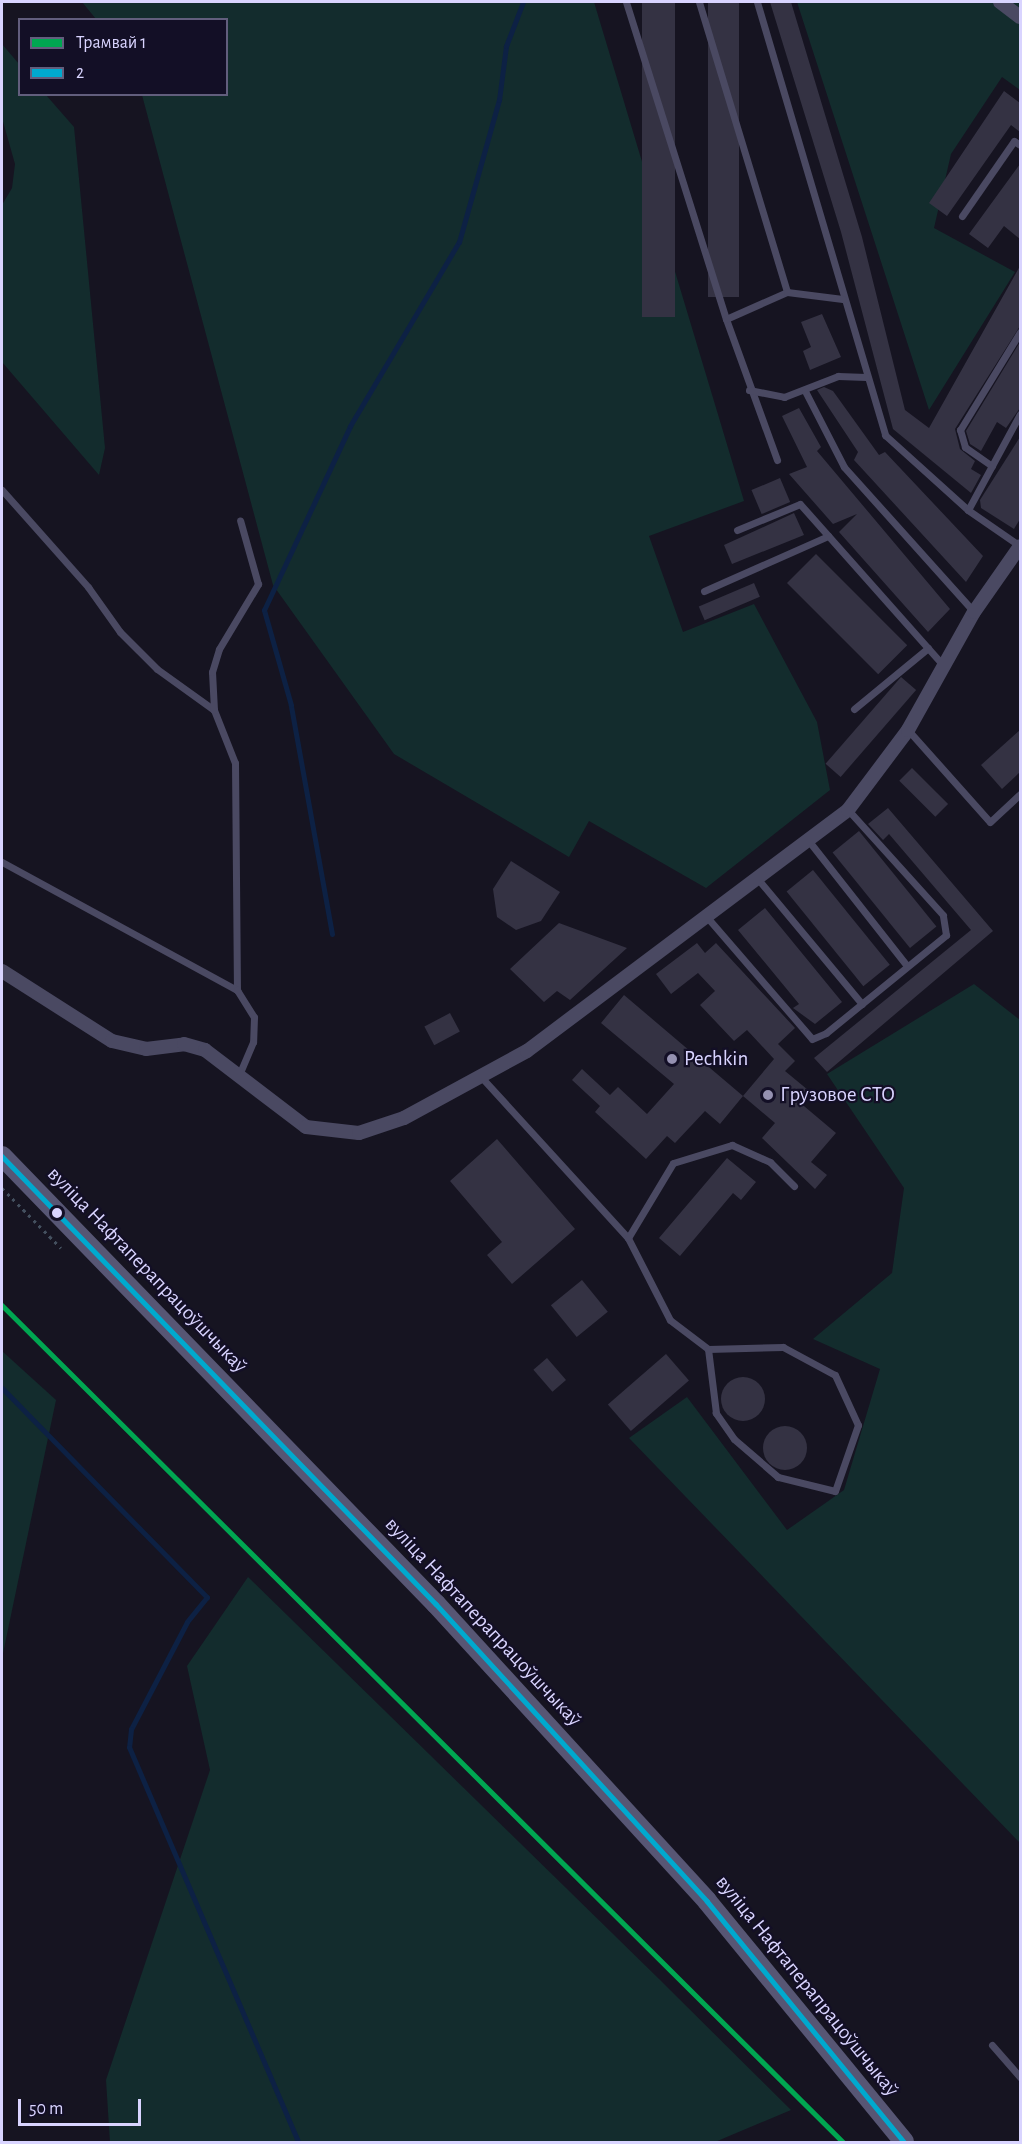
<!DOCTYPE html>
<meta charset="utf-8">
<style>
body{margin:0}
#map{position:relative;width:1022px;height:2144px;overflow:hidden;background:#161421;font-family:"Alegreya Sans",sans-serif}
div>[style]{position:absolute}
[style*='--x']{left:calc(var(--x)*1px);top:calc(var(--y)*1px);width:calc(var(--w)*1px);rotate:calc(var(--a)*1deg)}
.green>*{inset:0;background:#132c2d}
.stream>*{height:5px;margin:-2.5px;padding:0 2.5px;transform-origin:2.5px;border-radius:2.5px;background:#0d2144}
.building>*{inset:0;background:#343243;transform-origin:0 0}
.round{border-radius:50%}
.path>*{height:3px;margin-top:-1.5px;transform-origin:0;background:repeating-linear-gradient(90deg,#44505f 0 3px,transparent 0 7.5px)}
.lane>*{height:7px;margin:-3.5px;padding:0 3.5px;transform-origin:3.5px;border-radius:3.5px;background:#4a4962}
.street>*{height:14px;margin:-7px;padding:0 7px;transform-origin:7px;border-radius:7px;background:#4a4962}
.secondary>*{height:20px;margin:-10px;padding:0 10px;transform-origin:10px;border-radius:10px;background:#575674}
.bus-1>*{height:4.5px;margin:-2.25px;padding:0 2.25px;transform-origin:2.25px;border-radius:2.25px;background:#00a9ce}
.tram-1>*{height:4.5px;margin:-2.25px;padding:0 2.25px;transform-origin:2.25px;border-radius:2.25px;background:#00a651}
.dots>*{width:16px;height:16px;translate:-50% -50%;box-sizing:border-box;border:3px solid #130f26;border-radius:50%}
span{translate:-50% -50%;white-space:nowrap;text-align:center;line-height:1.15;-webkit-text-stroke:4.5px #130f26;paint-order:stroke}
.poi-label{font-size:21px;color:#d9d4ff}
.left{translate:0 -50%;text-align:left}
.street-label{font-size:21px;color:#d9d4ff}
.frame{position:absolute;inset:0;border:3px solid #d9d4ff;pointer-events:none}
.legend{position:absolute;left:18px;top:18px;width:210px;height:78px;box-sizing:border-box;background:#130f26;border:2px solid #625e7d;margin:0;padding:8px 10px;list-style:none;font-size:18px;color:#d9d4ff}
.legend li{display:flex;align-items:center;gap:12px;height:30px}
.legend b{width:30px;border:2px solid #625e7d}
.scale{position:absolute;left:18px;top:2099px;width:123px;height:27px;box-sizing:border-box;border:3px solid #d9d4ff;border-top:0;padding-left:8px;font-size:18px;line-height:21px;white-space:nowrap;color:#d9d4ff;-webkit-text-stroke:4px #130f26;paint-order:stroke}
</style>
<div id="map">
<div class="green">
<i style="clip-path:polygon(82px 2px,594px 2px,744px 501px,649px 536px,683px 632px,754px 604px,817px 722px,830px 790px,706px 888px,589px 821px,569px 857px,394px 754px,273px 585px,142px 95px,226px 94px,226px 20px,96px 19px)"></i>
<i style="clip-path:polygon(797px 2px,1020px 2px,1020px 90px,1002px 77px,951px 154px,934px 228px,1015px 272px,929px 410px)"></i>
<i style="clip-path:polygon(2px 44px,19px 64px,20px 94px,46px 95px,74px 127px,105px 448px,99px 475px,2px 362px,2px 205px,12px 188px,15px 164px,2px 118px)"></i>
<i style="clip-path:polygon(974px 984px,1020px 1020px,1020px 1843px,629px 1438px,687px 1397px,787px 1530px,844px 1490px,880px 1369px,813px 1339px,892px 1273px,904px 1188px,827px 1074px)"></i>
<i style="clip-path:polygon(2px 1351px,56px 1400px,2px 1658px)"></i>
<i style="clip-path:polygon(248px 1577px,658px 1978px,791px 2110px,715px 2142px,110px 2142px,106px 2080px,210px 1770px,187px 1666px)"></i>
</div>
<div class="stream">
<i style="--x:332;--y:934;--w:233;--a:-100.2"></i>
<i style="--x:291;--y:705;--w:99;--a:-105.9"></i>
<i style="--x:264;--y:610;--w:203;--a:-64.9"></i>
<i style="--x:350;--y:426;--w:214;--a:-59.4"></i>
<i style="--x:459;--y:242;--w:148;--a:-74.3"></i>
<i style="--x:499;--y:100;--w:54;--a:-82.6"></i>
<i style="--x:506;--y:46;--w:47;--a:-68.9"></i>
<i style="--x:2;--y:1388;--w:293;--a:45.6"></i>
<i style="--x:207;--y:1597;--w:32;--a:129"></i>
<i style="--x:187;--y:1622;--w:121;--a:117.6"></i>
<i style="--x:131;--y:1729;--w:18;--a:96"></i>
<i style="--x:129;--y:1747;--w:430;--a:66.8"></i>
</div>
<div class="building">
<i style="left:642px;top:2px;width:33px;height:315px"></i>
<i style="left:708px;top:2px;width:31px;height:295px"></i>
<i style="clip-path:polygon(770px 2px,791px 2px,862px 237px,905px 410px,929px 428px,1020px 266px,1020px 326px,955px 429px,960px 449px,975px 461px,971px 469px,981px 475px,971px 493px,893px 429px,841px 232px)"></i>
<i style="clip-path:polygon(1004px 91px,1020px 103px,1020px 132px,1011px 125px,947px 216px,929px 203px)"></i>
<i style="clip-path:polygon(1020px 164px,1020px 239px,1004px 226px,988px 248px,969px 234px)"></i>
<i style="clip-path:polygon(822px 314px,841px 357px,810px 370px,803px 351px,811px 347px,801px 322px)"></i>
<i style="clip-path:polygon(1020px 342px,1020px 408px,1006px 428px,997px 422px,981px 451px,970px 444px,966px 431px)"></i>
<i style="clip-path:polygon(824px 387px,833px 391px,879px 455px,885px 452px,983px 556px,966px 582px,854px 460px,858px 452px,817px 390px)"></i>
<i style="clip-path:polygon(799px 408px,821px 447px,817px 451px,950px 609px,928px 632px,839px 532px,857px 514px,833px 524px,789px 474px,807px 467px,782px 416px)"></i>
<i style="clip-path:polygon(1020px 437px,1020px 519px,1014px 529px,981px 508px,980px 500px)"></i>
<i style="left:780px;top:478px;width:26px;height:31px;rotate:67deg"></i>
<i style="clip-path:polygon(794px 513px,804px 535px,732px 564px,724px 545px)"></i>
<i style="left:816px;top:554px;width:129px;height:41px;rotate:45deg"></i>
<i style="left:754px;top:583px;width:15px;height:60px;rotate:67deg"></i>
<i style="left:901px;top:677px;width:20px;height:115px;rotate:41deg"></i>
<i style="clip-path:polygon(1020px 730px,1020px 772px,1002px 789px,981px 765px)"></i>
<i style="left:912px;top:768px;width:51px;height:18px;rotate:45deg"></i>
<i style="clip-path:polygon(888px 808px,993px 931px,827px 1072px,814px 1058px,971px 930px,889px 834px,883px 840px,868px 824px)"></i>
<i style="left:859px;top:831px;width:123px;height:34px;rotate:51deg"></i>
<i style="clip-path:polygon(511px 861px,560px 892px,541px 921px,516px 930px,497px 917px,493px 889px)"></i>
<i style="left:813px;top:870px;width:122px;height:34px;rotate:51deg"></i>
<i style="clip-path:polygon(765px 908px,842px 1002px,815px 1024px,793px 1008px,799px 1004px,738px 930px)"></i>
<i style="clip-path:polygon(559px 923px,627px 948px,570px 1000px,557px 991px,544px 1002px,510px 969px)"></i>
<i style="clip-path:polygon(697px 943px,705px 953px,716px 943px,795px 1028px,778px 1044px,795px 1061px,785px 1071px,808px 1090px,798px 1101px,836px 1133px,811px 1162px,827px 1175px,815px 1189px,762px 1138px,775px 1123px,743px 1096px,774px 1059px,747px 1030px,734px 1041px,700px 1005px,715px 991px,698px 973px,671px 994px,656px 974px)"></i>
<i style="clip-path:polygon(624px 995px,743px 1096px,720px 1124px,705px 1111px,675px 1143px,667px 1136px,646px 1159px,595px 1112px,600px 1106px,572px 1080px,582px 1069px,610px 1095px,618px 1087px,647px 1114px,674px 1084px,601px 1023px)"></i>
<i style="left:450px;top:1013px;width:21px;height:29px;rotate:62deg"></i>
<i style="clip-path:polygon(497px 1139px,575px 1229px,512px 1284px,487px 1255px,502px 1242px,450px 1181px)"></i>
<i style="clip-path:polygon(727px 1158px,756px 1182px,741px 1200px,733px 1193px,680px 1256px,659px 1238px)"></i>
<i style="left:582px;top:1280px;width:41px;height:40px;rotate:51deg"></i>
<i style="left:666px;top:1354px;width:35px;height:77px;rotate:49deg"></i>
<i style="left:547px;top:1358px;width:29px;height:18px;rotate:49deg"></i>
<i class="round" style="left:721px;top:1377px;width:44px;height:44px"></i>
<i class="round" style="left:763px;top:1426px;width:44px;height:44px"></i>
</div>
<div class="path">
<i style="--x:2;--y:1188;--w:84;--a:45.5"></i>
</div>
<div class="lane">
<i style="--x:626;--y:2;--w:332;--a:72.5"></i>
<i style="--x:726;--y:319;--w:150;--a:70.1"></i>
<i style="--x:699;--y:2;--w:303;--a:73.1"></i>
<i style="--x:757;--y:2;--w:452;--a:73.5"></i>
<i style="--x:885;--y:435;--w:112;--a:42.1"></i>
<i style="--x:968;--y:510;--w:63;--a:34.7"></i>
<i style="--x:962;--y:216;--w:91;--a:-55.3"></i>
<i style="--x:1014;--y:141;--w:7;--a:34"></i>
<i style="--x:726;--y:319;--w:67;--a:-23.9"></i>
<i style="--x:787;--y:292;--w:56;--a:7.1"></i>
<i style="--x:749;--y:390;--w:36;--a:11"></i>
<i style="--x:784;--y:397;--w:58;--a:-21.3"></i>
<i style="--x:838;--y:376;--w:28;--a:2"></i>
<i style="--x:805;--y:391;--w:85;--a:62.8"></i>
<i style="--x:844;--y:467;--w:195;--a:48.1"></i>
<i style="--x:992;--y:466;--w:33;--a:-145"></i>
<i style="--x:965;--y:447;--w:18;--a:-106"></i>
<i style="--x:960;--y:430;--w:115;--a:-58.5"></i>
<i style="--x:2;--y:490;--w:130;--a:48.4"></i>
<i style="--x:88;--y:587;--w:55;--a:54.6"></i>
<i style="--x:120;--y:632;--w:52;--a:45"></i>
<i style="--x:157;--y:669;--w:70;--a:35.7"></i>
<i style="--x:214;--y:710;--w:57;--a:68.4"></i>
<i style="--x:235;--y:763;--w:227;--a:89.5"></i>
<i style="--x:968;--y:510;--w:109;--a:-61.6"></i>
<i style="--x:737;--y:530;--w:68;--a:-22.4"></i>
<i style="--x:800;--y:504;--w:217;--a:48.4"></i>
<i style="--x:704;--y:591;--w:136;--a:-23.9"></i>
<i style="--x:854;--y:709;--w:96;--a:-39.5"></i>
<i style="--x:214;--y:710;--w:38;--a:-93"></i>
<i style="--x:212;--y:672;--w:24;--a:-73"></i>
<i style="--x:219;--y:649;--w:76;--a:-59"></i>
<i style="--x:258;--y:584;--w:66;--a:-105.7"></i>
<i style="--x:908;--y:730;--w:123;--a:48.3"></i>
<i style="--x:990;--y:822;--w:41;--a:-43"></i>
<i style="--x:808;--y:840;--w:160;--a:51.8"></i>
<i style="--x:2;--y:862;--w:268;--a:28.6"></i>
<i style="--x:237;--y:990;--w:32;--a:58"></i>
<i style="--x:254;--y:1017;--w:25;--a:92"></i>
<i style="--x:253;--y:1042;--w:33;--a:113"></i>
<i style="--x:757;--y:878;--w:164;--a:50.2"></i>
<i style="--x:706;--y:916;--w:162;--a:49.2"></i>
<i style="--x:812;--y:1039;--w:15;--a:-23"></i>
<i style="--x:826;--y:1033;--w:155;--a:-39.2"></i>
<i style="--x:946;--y:935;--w:20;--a:-99"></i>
<i style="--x:943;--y:915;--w:142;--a:-132.1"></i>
<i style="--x:483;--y:1079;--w:215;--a:47.6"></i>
<i style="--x:628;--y:1238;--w:92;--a:62.9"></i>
<i style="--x:670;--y:1320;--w:48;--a:37.3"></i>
<i style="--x:708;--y:1349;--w:75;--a:-1.5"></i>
<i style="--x:783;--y:1347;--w:59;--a:28.3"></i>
<i style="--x:835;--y:1375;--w:55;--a:65.3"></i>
<i style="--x:858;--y:1425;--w:70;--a:109.2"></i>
<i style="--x:835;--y:1491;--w:59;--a:-166.2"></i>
<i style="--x:778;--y:1477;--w:58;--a:-139.2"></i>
<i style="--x:734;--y:1439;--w:32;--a:-125"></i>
<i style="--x:716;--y:1413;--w:64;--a:-97.1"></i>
<i style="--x:628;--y:1238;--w:87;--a:-59"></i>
<i style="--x:673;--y:1163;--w:62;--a:-17"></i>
<i style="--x:732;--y:1145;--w:42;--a:24.1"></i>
<i style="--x:770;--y:1162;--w:34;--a:45"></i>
<i style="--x:992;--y:2045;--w:43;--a:48.8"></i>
</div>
<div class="street">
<i style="--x:1000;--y:2;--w:25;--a:37"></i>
<i style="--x:2;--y:971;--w:130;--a:32.5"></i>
<i style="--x:112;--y:1041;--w:35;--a:13"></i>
<i style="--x:146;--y:1049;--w:38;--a:-7"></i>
<i style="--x:184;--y:1044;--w:22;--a:16"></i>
<i style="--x:205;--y:1050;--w:127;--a:37.3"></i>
<i style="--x:306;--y:1127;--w:53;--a:6.5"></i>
<i style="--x:359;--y:1133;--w:47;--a:-18.4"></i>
<i style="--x:404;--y:1118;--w:140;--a:-28.6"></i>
<i style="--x:527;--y:1051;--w:401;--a:-36.9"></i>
<i style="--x:848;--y:810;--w:100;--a:-53.1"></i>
<i style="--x:908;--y:730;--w:135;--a:-60.8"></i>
<i style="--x:974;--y:612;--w:80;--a:-55.1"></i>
</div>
<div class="secondary">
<i style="--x:2;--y:1156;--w:624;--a:45.91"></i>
<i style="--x:436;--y:1604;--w:402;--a:47.6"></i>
<i style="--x:707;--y:1901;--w:311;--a:50.7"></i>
</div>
<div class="bus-1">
<i style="--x:2;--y:1156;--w:624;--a:45.91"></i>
<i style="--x:436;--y:1604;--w:402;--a:47.6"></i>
<i style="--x:707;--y:1901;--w:311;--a:50.7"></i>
</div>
<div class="tram-1">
<i style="--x:2;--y:1305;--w:1187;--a:44.86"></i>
</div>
<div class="dots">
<i style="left:672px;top:1059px;background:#9591b1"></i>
<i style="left:768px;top:1095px;background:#9591b1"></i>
<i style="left:57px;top:1213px;background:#d9d4ff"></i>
</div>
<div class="poi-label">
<span class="left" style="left:684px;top:1059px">Pechkin</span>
<span class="left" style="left:780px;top:1095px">Грузовое СТО</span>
</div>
<div class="street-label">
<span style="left:147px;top:1270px;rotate:46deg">вуліца Нафтаперапрацоўшчыкаў</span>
<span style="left:483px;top:1622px;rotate:47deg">вуліца Нафтаперапрацоўшчыкаў</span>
<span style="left:807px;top:1986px;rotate:51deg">вуліца Нафтаперапрацоўшчыкаў</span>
</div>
<div class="frame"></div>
<ul class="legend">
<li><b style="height:8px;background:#00a651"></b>Трамвай 1</li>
<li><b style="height:8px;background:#00a9ce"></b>2</li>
</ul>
<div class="scale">50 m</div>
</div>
